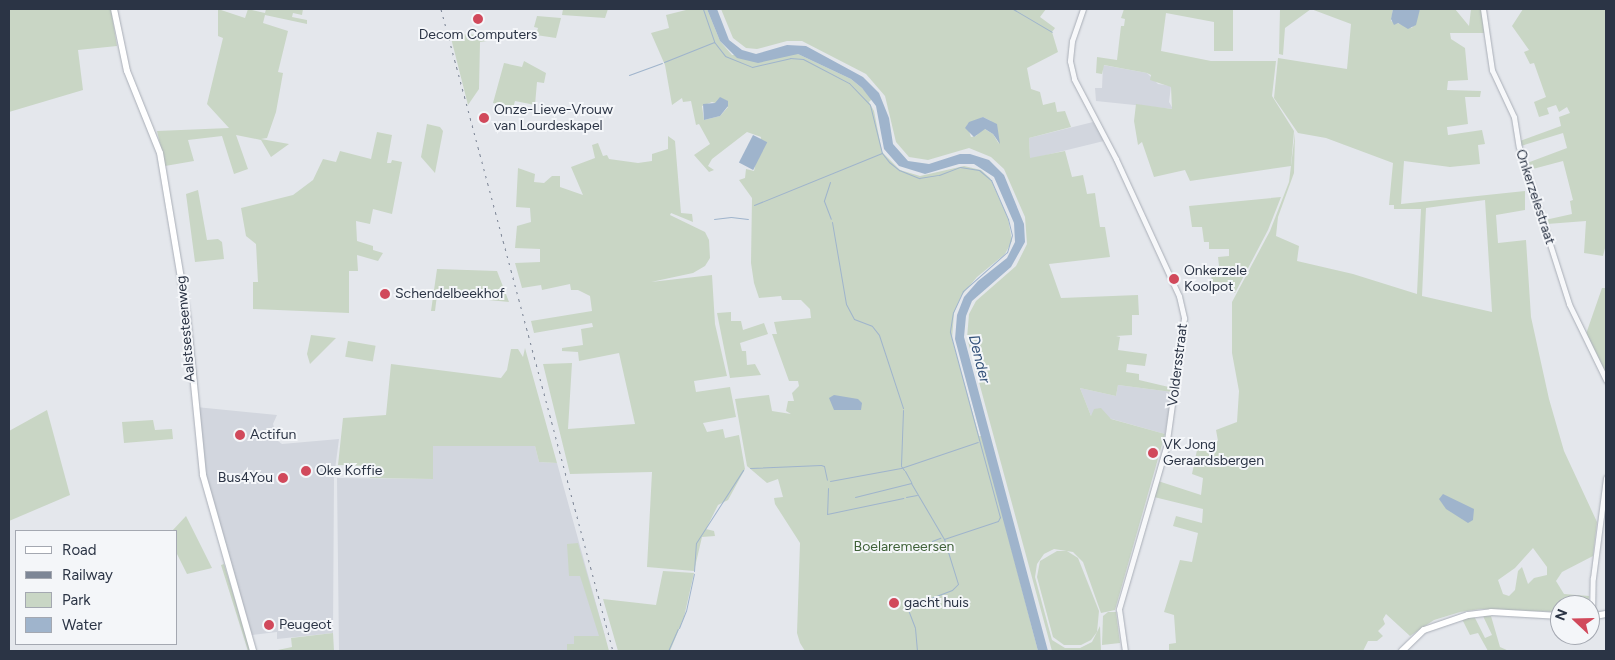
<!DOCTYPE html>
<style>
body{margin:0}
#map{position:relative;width:1615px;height:660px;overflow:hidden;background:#e4e7ec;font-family:Figtree,sans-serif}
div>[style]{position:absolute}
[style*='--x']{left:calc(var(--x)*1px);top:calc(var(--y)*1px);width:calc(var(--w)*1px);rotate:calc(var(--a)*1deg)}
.built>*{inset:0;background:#d2d6de}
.green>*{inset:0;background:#c9d6c5;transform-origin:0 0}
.water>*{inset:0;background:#9fb4cc;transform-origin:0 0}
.stream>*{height:1px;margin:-0.5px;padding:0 0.5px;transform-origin:0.5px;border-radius:0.5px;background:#9fb4cc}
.roads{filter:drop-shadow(0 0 1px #a9aeb7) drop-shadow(0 0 1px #a9aeb7)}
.minor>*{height:5px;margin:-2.5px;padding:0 2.5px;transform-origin:2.5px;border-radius:2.5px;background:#f7f8fa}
.major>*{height:6px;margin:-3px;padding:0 3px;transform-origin:3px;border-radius:3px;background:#fff}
.rail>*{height:1px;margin-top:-0.5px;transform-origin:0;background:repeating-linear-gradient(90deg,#7d8696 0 2.5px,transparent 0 7.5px)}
.dots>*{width:14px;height:14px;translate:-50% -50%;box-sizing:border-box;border:2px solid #f4f6f9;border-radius:50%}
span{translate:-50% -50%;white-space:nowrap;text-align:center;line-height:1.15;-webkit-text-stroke:4px #f4f6f9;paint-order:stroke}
.poi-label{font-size:14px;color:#2b3445}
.left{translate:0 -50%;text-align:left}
.right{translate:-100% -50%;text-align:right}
.street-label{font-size:14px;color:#2b3445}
.park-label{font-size:14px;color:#3f6138}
.water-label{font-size:15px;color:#34527a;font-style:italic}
.frame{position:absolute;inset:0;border:10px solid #2b3445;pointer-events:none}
.legend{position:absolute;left:15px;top:530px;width:162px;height:115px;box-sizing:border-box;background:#f4f6f9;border:1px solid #a4a8b1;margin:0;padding:6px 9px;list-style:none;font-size:15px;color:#2b3445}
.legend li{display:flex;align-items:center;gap:10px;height:25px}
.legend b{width:25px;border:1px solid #a4a8b1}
.north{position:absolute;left:1550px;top:595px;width:50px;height:50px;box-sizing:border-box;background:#f4f6f9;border:1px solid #a4a8b1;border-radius:50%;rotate:291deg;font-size:14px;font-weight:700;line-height:20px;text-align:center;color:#2b3445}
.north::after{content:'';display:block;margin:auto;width:18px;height:22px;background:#d1495b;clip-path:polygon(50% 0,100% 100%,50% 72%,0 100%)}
</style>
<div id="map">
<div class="built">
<i style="clip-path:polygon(1103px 65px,1147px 73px,1158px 84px,1171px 86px,1169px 102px,1173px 109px,1096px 101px,1095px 88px,1102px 88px)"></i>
<i style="clip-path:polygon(1093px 122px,1104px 141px,1030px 159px,1029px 138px)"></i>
<i style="clip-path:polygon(1118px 385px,1172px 392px,1165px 434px,1094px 414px,1091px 416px,1080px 388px,1116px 396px)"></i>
<i style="clip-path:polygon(196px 407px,277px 415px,273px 424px,278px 441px,282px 444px,339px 439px,334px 477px,333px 633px,277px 639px,277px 632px,252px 635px,205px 477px)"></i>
<i style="clip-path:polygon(432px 446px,535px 446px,539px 462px,557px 463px,605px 636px,579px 651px,339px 651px,337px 478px,433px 479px)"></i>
</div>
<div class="green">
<i style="clip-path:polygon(9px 9px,111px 9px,117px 46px,78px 50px,83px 90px,9px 112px)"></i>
<i style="clip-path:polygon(218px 9px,245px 18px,248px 9px,265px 13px,266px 9px,303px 9px,302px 15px,293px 13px,292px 17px,307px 20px,307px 24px,265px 15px,263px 23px,288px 31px,278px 72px,283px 73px,276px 112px,267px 138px,261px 139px,289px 144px,271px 157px,261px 140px,236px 135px,248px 169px,234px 174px,222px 136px,188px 140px,194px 161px,165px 166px,157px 131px,229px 128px,207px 104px,223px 38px,218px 36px)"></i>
<i style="clip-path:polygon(563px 9px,608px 9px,605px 18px,562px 15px)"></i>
<i style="clip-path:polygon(evenodd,690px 9px,707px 9px,720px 41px,732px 55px,798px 54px,851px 79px,862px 88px,872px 99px,869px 102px,874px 111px,882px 152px,900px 170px,920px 176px,964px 166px,981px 170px,990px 178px,1008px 218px,1012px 241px,1005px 254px,977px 277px,961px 296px,954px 313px,952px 339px,979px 436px,982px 436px,1038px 651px,805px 651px,800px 643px,797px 633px,800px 543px,775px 504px,774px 498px,783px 497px,778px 479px,767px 483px,747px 466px,735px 399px,769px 395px,772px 411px,791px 414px,786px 411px,788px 401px,794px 401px,792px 393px,799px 386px,798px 381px,789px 381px,772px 334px,777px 334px,774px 322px,811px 318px,810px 309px,801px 300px,782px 300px,781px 296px,759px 298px,754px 283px,751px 263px,752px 198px,739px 180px,745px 178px,746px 169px,754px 171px,761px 137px,747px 132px,712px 159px,708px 166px,714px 170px,709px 172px,694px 155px,710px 144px,699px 124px,696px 125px,691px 101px,683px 102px,682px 98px,672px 105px,665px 65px,651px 33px,669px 28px,666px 15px,690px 9px,712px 102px,728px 107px,720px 116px,704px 120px,702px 106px,712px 102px)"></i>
<i style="clip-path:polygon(evenodd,721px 9px,1046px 9px,1040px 17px,1055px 28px,1052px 32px,1058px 52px,1027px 68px,1031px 89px,1040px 92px,1043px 105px,1055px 102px,1057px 112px,1065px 111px,1071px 127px,1029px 138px,1030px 158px,1065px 151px,1072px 177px,1083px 175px,1087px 194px,1095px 193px,1100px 227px,1105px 227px,1110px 257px,1049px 264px,1061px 298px,1138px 295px,1139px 315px,1132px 315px,1132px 335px,1116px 336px,1120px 337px,1118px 350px,1147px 354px,1145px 366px,1127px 364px,1126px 372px,1139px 374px,1139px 380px,1173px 388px,1172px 392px,1118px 385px,1116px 396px,1080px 388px,1091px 416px,1094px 409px,1101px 408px,1111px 419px,1165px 434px,1115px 610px,1101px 613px,1083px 562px,1073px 552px,1054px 549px,1044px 554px,1037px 564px,1035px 577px,1052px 640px,1065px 648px,1080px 648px,1092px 642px,1100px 626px,1101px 651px,1052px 651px,967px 338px,969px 314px,976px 301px,1016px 266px,1027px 244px,1025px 217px,1004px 169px,991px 157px,969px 148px,928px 160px,909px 157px,896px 142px,885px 96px,866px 74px,802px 41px,787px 41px,757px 49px,746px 48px,733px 38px,721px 9px,983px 117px,991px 121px,999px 144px,993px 134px,983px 128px,976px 136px,971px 137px,967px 125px,983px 117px)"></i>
<i style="clip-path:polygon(1124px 9px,1233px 9px,1233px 51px,1214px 51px,1214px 22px,1166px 13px,1161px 51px,1211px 61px,1276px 61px,1272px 96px,1294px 131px,1291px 166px,1190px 181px,1185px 170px,1154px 177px,1142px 142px,1138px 145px,1134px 121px,1136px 104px,1172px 109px,1171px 87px,1150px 80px,1151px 75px,1147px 73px,1104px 65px,1102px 74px,1096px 73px,1097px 57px,1117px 60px,1121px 26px,1124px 26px,1125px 19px,1121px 18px)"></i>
<i style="clip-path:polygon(evenodd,1280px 9px,1393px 9px,1391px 21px,1412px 28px,1420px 9px,1455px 9px,1469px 26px,1471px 9px,1482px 9px,1484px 33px,1450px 33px,1451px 39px,1465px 48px,1468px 80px,1448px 81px,1447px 90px,1481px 91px,1480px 97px,1465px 97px,1468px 124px,1447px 127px,1448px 135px,1482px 130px,1485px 144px,1478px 145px,1480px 164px,1450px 167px,1404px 161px,1401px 204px,1525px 191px,1525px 210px,1496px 215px,1498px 243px,1526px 240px,1531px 317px,1549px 399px,1564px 451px,1597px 522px,1593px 556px,1562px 572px,1556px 581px,1564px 594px,1589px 596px,1588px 605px,1560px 605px,1560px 612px,1481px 609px,1460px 612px,1434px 620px,1410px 636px,1386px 614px,1383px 619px,1385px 624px,1378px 631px,1383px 636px,1377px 641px,1368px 641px,1363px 651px,1169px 651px,1169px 644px,1176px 643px,1174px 615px,1164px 612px,1180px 560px,1192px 562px,1198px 533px,1173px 526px,1176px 516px,1202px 523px,1203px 509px,1154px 497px,1158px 481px,1201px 495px,1203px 478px,1192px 474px,1197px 450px,1218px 441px,1216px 430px,1237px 422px,1239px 391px,1232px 353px,1232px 302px,1270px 231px,1289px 182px,1295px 133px,1294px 173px,1278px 217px,1276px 236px,1299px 246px,1297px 261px,1353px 274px,1417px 294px,1421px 209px,1394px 209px,1394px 205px,1389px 205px,1393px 163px,1326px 138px,1298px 133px,1274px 98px,1278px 58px,1347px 69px,1351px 24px,1311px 9px,1285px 28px,1283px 55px,1279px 54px,1280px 9px,1485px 200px,1492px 312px,1422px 296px,1426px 208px,1485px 200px,1280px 9px,1533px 548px,1547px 567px,1547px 575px,1534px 578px,1528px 584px,1522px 567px,1518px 571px,1515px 590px,1509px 596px,1503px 594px,1498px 580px,1515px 568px,1533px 548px)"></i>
<i style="clip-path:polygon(1523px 9px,1606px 9px,1606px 244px,1603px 256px,1584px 253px,1586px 221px,1547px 224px,1545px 220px,1572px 214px,1570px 201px,1573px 200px,1563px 161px,1529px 170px,1527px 163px,1567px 148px,1563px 133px,1521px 146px,1520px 141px,1561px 126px,1559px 117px,1570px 113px,1567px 107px,1559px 112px,1556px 105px,1547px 108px,1549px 114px,1539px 117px,1534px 102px,1546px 97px,1534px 63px,1530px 64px,1524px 52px,1529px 50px,1512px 26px)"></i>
<i style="clip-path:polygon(537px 16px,561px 18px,556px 38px,536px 35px,538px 28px,534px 27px)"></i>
<i style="clip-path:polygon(454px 34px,487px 35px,487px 41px,480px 42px,479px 89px,468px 105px,451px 38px)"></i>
<i style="clip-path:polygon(524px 61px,546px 73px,544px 83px,537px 82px,535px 105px,515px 101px,513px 108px,493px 103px,504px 63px,522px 67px)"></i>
<i style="clip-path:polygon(427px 124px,440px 127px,443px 131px,435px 173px,421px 157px)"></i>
<i style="clip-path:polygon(377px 132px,392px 135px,387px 163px,391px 163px,392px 160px,402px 162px,392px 214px,373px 209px,370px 224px,356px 221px,357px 241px,373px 246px,373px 250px,383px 253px,378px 261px,357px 255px,358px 271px,349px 271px,349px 313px,253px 309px,253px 282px,258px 282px,256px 244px,246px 236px,241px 208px,293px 195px,313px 180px,323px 159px,336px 162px,340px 151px,371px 159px)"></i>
<i style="clip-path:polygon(668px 136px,675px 141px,681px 213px,692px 214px,693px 222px,671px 213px,670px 215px,705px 232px,709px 240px,710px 258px,705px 266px,693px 273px,651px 282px,712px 275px,715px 324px,727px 376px,694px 381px,696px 392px,730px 387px,736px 417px,703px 423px,707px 432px,723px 429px,725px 438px,739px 435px,745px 469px,728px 500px,718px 505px,706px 529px,714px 531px,715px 536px,702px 537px,694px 571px,647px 567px,652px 472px,570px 474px,543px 364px,572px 363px,568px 429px,635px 424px,619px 353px,579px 361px,578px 352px,562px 351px,562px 348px,583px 345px,581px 329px,593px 327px,592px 323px,534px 333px,531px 321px,592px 311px,590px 296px,578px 290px,571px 290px,570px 284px,542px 290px,541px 285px,522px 288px,515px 263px,540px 262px,540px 249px,515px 248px,517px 226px,531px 222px,530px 208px,516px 207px,518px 168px,535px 174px,534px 182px,544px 183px,552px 176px,560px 176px,560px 187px,583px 195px,571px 167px,595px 158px,592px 145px,598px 143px,603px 156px,607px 155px,609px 159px,638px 163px,652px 161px,652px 154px,668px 149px)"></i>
<i style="clip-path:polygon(198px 190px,207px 240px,218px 239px,222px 242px,224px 259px,195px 262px,186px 194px)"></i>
<i style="clip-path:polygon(1281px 197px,1268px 230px,1235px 293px,1220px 282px,1212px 282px,1210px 267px,1224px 270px,1224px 266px,1219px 266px,1218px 257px,1229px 256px,1229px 249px,1209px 249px,1209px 242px,1204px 242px,1202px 227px,1192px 227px,1189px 206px)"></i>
<i style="clip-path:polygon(437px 269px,497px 271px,509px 302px,437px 295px,435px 311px,431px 311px)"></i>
<i style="clip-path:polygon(1602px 288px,1606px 288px,1605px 371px,1586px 334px)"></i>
<i style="clip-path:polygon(731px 312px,731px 321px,741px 321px,743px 330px,764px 323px,768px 334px,740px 343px,742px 351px,746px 351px,747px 365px,755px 364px,761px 375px,730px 378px,717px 313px)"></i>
<i style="clip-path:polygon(311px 335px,336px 338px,310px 364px,307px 354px)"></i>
<i style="left:348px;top:341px;width:28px;height:16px;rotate:10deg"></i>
<i style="clip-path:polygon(525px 348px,557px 463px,539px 462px,535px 446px,433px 446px,433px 479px,370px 478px,371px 466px,338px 465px,343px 418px,386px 415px,391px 364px,501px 378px,507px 370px,511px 349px,518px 349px,523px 357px)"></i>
<i style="clip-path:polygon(47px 410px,70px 495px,9px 521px,9px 431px)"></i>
<i style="clip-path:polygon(153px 420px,155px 430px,172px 429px,173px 439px,124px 443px,122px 422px)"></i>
<i style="clip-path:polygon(186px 516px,212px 568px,187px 574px,176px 552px,176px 531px,172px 531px)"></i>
<i style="clip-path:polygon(578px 543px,605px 636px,609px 651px,567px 651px,567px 644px,574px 644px,574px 636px,599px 636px,580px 576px,569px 576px,567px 544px)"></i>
<i style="clip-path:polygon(1057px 551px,1067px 551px,1078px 558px,1099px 611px,1097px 632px,1091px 640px,1081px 645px,1064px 645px,1053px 637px,1037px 577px,1040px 561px)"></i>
<i style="clip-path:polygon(224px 564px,228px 577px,251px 651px,248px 651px,221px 565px)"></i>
<i style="clip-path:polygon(663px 571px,694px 573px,684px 617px,670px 651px,618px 651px,603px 599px,656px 605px)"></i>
<i style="clip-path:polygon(1108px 612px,1116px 612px,1120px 643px,1102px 645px,1103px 616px)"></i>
<i style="clip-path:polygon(1474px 616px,1485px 638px,1492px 635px,1483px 616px,1491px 616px,1500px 647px,1509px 651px,1488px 651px,1478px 633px,1470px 635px,1462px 619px)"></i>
<i style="clip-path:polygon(333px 633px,334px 651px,273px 651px,292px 647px,291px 638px)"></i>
</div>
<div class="water">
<i style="clip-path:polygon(707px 9px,717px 9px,729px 40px,742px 50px,756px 54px,787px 45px,806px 46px,863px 77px,879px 93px,889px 118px,893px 144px,908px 161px,929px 164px,960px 154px,970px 154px,989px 160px,1004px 175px,1024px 224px,1025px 242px,1011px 267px,972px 301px,966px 316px,964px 337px,1048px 651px,1038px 651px,955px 339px,957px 315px,964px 297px,978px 281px,1007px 258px,1015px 242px,1014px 223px,994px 177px,974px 164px,959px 164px,925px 174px,899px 166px,884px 149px,876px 106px,862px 88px,851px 79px,798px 54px,758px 63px,737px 58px,720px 41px)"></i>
<i style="clip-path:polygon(1393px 9px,1420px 9px,1416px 25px,1408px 29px,1398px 23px,1394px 25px,1391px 19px)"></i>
<i style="clip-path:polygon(720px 97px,728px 101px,728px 106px,720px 116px,704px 120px,703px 104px,715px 103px)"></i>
<i style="clip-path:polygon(983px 117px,997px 124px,1000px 144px,993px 134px,985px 129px,974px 137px,965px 128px,969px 122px)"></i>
<i style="left:753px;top:135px;width:16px;height:31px;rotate:27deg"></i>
<i style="clip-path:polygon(834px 395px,858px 399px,862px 403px,861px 410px,834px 410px,829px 398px)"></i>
<i style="clip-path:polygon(1443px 494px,1474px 509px,1473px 520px,1468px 523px,1446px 509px,1439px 499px)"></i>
</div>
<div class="stream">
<i style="--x:703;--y:9;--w:36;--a:71"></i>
<i style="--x:715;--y:43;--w:16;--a:52"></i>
<i style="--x:725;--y:56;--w:29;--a:22"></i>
<i style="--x:752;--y:67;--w:39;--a:-13"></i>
<i style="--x:790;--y:58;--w:13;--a:4"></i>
<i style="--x:803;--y:59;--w:52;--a:27.6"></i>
<i style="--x:849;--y:83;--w:30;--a:46"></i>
<i style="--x:870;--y:105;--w:49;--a:76"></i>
<i style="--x:882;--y:153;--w:11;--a:52"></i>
<i style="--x:889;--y:162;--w:13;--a:39"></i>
<i style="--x:899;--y:170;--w:22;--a:22"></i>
<i style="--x:919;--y:178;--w:20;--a:-9"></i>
<i style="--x:939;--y:175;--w:22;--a:-21"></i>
<i style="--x:960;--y:167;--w:19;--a:9"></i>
<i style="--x:979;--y:170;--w:16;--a:40"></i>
<i style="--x:991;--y:180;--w:43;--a:66.4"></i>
<i style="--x:1008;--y:219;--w:16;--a:76"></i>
<i style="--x:1012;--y:235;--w:18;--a:106"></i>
<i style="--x:1007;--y:252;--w:59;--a:138.4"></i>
<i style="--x:963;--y:291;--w:23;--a:115"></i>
<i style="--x:953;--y:312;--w:20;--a:99"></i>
<i style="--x:950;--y:332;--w:192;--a:74.9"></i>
<i style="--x:1000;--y:517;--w:4;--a:117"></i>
<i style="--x:998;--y:521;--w:57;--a:161.6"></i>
<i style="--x:944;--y:539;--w:47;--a:72.7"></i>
<i style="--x:958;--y:584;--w:8;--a:135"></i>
<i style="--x:952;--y:590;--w:48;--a:159.3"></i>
<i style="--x:907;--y:607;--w:22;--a:69"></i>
<i style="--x:915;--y:628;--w:23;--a:85"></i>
<i style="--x:1013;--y:9;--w:45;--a:30.5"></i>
<i style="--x:420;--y:38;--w:5;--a:22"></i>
<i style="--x:664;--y:62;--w:54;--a:-21.8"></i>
<i style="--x:629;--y:75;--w:35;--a:-20"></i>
<i style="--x:830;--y:182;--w:20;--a:108"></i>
<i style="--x:824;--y:201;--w:19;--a:69"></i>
<i style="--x:754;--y:205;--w:138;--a:-22.1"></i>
<i style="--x:714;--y:219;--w:17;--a:-7"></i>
<i style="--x:731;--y:217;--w:17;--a:7"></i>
<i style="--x:832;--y:222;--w:83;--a:80.3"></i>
<i style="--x:846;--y:304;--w:17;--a:62"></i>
<i style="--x:854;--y:319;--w:19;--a:21"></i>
<i style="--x:872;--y:326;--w:11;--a:52"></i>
<i style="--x:879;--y:335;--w:77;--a:71.8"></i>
<i style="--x:901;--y:465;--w:55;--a:-87.9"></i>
<i style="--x:901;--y:466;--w:5;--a:53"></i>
<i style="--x:750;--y:468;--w:71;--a:-2.4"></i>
<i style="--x:821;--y:465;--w:3;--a:18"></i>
<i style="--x:824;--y:466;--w:14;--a:78"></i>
<i style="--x:905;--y:471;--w:13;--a:61"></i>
<i style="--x:830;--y:481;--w:72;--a:-10.4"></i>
<i style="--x:901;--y:468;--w:81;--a:-18.7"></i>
<i style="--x:828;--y:488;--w:26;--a:92"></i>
<i style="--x:827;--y:514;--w:78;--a:-11.9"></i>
<i style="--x:855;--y:497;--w:58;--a:-14"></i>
<i style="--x:911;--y:483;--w:65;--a:59.5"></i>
<i style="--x:906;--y:497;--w:11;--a:-10"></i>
<i style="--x:932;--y:541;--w:9;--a:-21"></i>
<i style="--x:694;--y:571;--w:28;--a:-86"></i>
<i style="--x:696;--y:543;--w:87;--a:-57.2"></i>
<i style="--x:679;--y:628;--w:18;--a:-68"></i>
<i style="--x:686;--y:611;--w:38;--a:-78"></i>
<i style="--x:668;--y:651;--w:24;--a:-66"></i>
</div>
<div class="roads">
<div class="minor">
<i style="--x:1083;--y:9;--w:34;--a:109"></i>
<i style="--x:1072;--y:41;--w:20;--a:96"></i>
<i style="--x:1070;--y:61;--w:18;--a:77"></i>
<i style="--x:1074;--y:79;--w:90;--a:62.3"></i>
<i style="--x:1116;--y:159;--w:151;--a:65.3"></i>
<i style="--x:1179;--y:296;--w:23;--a:77"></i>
<i style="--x:1184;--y:318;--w:130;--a:97.9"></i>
<i style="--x:1166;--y:447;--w:169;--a:106.2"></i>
<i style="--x:1119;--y:609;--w:42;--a:81.9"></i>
<i style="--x:1483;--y:9;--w:62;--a:81.6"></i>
<i style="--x:1492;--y:70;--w:52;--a:64.9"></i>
<i style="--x:1514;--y:117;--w:30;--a:81"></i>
<i style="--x:1519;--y:147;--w:165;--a:72.3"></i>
<i style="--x:1569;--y:304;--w:85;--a:64"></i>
<i style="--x:1592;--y:617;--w:39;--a:-89"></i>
<i style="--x:1593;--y:578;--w:101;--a:-82.6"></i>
</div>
<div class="major">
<i style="--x:114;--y:9;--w:63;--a:78.2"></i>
<i style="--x:127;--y:71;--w:88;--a:68.1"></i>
<i style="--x:160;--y:153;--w:163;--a:80.5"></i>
<i style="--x:187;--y:314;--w:162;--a:84.3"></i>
<i style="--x:203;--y:475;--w:183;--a:74.1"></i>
<i style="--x:1590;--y:617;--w:16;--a:-11"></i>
<i style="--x:1402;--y:651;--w:30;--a:-44"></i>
<i style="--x:1424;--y:630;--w:46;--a:-18.8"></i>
<i style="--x:1468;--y:615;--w:23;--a:-7"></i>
<i style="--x:1491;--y:612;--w:69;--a:3.3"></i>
</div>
</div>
<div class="rail">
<i style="--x:441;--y:9;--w:665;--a:75"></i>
</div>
<div class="dots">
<i style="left:478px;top:19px;background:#d1495b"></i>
<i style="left:484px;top:118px;background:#d1495b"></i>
<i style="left:1174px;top:279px;background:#d1495b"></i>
<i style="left:385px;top:294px;background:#d1495b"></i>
<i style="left:240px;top:435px;background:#d1495b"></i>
<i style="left:1153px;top:453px;background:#d1495b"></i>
<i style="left:306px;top:471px;background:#d1495b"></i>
<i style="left:283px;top:478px;background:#d1495b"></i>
<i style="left:894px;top:603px;background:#d1495b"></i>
<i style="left:269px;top:625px;background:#d1495b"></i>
</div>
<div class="poi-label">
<span style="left:478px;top:35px">Decom Computers</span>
<span class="left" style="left:494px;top:118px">Onze-Lieve-Vrouw<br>van Lourdeskapel</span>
<span class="left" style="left:1184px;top:279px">Onkerzele<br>Koolpot</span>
<span class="left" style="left:395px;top:294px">Schendelbeekhof</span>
<span class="left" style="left:250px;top:435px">Actifun</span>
<span class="left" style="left:1163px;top:453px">VK Jong<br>Geraardsbergen</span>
<span class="left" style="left:316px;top:471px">Oke Koffie</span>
<span class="right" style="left:273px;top:478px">Bus4You</span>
<span class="left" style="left:904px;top:603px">gacht huis</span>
<span class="left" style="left:279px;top:625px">Peugeot</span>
</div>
<div class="street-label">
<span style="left:1535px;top:197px;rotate:72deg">Onkerzelestraat</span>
<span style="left:186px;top:329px;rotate:-95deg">Aalstsesteenweg</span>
<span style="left:1178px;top:365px;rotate:-83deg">Voldersstraat</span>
</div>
<div class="park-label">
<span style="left:904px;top:547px">Boelaremeersen</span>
</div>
<div class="water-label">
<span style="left:979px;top:359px;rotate:76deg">Dender</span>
</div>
<div class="frame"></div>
<ul class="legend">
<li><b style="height:6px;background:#fff"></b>Road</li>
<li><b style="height:6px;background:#7d8696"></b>Railway</li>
<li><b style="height:14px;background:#c9d6c5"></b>Park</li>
<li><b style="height:14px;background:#9fb4cc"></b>Water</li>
</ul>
<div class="north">N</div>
</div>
